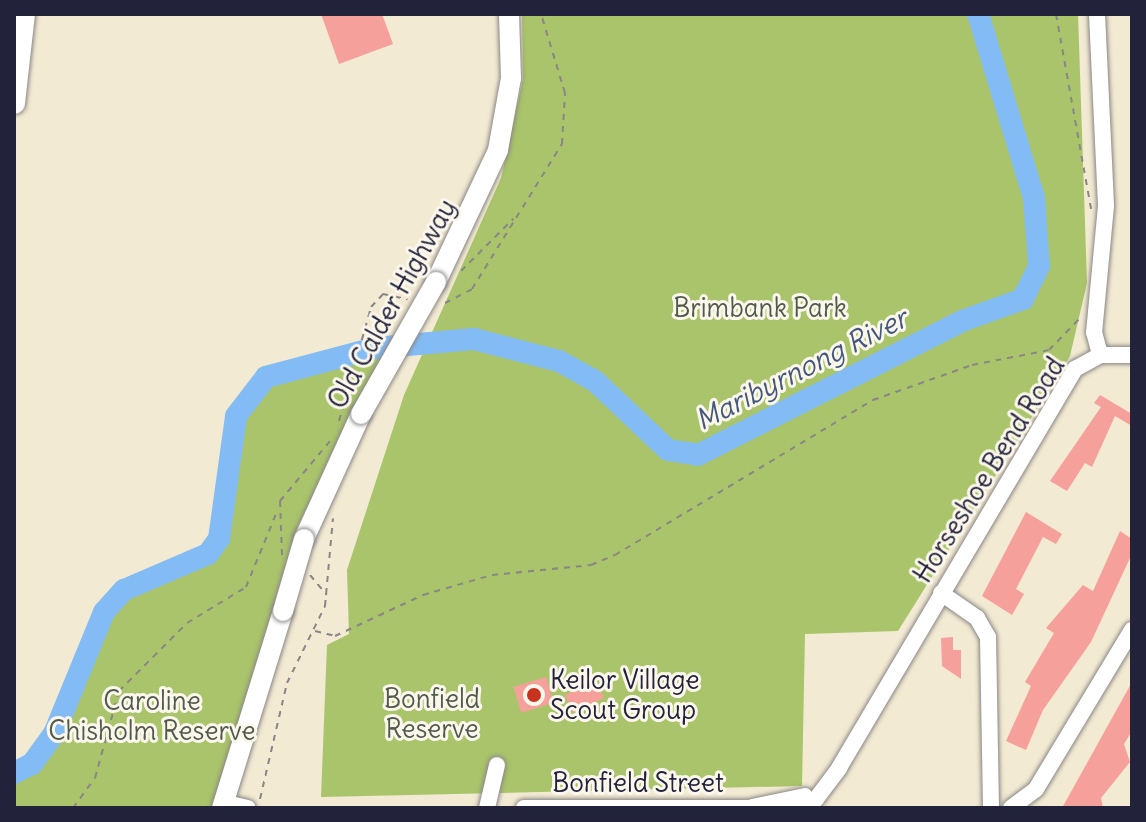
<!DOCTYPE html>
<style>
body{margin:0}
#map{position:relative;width:1146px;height:822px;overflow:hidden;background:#f2ead2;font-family:Delius,sans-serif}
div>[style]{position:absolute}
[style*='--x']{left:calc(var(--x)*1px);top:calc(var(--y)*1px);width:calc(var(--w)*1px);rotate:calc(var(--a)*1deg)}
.green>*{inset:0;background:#a9c46a}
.river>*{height:22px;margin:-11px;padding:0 11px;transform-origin:11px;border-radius:11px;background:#83bcf4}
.building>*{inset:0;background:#f6a09b;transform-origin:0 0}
.path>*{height:2px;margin-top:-1px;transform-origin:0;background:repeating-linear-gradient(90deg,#8a8686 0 6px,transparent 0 12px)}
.roads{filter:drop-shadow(0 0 2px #8a8686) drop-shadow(0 0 2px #8a8686)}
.minor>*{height:16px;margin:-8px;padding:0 8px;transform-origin:8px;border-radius:8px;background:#fff}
.major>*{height:20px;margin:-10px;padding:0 10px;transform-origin:10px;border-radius:10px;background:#fff}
.highway>*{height:22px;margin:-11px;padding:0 11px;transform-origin:11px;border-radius:11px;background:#fff}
.bridges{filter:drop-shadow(0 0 2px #8a8686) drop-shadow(0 0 2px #8a8686)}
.major-bridge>*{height:20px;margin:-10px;padding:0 10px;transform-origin:10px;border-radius:10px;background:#fff}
.dots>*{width:22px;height:22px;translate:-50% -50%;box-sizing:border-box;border:4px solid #fbf7ec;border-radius:50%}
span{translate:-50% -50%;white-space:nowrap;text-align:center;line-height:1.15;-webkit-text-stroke:6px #fbf7ec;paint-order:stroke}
.street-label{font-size:26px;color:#22223b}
.park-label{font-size:26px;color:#515b4b}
.poi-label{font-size:26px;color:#22223b}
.left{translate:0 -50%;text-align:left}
.water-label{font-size:28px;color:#44587c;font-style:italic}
.frame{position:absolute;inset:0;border:16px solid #22223b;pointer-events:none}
</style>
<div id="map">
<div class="green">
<i style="clip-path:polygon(522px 14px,1078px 14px,1087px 283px,1070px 356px,898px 631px,805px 634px,802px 786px,321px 797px,327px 645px,349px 634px,347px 570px,404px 395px,501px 178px,523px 79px)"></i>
<i style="clip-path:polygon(388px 347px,297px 528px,213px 808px,14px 808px,14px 773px,32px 764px,54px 734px,104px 612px,124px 590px,208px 554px,219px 539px,236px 416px,253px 388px,302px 363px)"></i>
</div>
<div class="river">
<i style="--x:14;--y:773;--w:20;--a:-27"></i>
<i style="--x:32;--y:764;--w:37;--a:-54"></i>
<i style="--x:54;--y:734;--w:132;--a:-67.7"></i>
<i style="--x:104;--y:612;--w:30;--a:-48"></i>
<i style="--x:124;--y:590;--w:91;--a:-23.2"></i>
<i style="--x:208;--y:554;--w:19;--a:-54"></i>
<i style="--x:219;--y:539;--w:124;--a:-82.1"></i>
<i style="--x:236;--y:416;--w:49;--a:-52.4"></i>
<i style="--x:266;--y:377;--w:113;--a:-14.9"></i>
<i style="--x:375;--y:348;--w:99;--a:-5.2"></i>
<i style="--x:474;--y:339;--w:88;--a:14.5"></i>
<i style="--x:559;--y:361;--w:41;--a:29.1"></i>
<i style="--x:595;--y:381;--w:100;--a:43.4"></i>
<i style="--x:668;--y:450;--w:30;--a:9"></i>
<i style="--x:698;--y:455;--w:296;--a:-26.9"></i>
<i style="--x:962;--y:321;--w:65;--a:-19.8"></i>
<i style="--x:1023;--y:299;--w:37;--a:-64"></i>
<i style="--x:1039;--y:266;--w:68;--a:-94.2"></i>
<i style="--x:1034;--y:198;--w:192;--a:-106.9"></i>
</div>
<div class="building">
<i style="clip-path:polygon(321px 14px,382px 14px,393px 44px,339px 64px)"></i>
<i style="clip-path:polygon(1100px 395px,1132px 414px,1132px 426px,1115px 416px,1092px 467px,1085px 463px,1067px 491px,1050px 481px,1101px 407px,1094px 403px)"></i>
<i style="clip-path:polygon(1026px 512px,1062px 534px,1056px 544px,1043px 537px,1016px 589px,1024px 594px,1012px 615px,982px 596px)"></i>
<i style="clip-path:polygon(1120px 531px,1132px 539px,1130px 558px,1091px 642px,1043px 710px,1026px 750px,1006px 741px,1031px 686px,1025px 682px,1054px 633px,1046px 628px,1083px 585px,1093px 591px)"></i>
<i style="clip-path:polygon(953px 637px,953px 650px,961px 650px,961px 679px,942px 666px,941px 638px)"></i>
<i style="left:546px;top:677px;width:27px;height:34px;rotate:73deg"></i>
<i style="left:595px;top:680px;width:20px;height:34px;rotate:63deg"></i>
<i style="clip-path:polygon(1132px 682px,1132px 731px,1124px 744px,1130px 762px,1101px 798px,1103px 808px,1062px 808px)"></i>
</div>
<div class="path">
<i style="--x:1056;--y:14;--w:198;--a:79.8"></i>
<i style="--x:461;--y:271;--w:74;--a:-45"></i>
<i style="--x:445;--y:303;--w:30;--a:-27"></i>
<i style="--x:472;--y:289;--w:171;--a:-58.2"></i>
<i style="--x:562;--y:144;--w:51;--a:-86.6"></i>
<i style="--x:565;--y:93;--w:83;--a:-106.9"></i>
<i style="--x:339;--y:421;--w:118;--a:-74.3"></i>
<i style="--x:371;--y:307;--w:18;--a:-47"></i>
<i style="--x:383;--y:294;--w:25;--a:12"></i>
<i style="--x:282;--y:555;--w:54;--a:-92.1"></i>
<i style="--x:280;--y:501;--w:78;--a:-50.2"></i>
<i style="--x:310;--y:575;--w:26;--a:50"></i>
<i style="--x:315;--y:631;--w:21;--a:14"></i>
<i style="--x:335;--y:636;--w:97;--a:-25"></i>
<i style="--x:423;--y:595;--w:72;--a:-16.2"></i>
<i style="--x:492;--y:575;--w:100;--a:-5.8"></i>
<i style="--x:591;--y:565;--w:26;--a:-23"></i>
<i style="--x:615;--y:555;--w:301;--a:-31"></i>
<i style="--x:873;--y:400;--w:105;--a:-19.5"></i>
<i style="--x:972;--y:365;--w:78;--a:-11"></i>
<i style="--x:1049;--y:350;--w:45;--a:-45.9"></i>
<i style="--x:260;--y:799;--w:119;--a:-76.9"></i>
<i style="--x:287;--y:683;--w:86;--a:-63.7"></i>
<i style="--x:325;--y:606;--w:88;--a:-84.8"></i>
<i style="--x:73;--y:808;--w:37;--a:-54"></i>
<i style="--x:95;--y:778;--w:90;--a:-74.6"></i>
<i style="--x:119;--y:691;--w:96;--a:-45"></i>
<i style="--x:187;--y:623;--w:69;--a:-31.4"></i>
<i style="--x:246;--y:587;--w:79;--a:-67.7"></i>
</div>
<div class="roads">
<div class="minor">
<i style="--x:1097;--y:14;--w:192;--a:87.3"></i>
<i style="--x:1106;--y:206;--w:127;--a:95.4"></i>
<i style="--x:1094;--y:332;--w:24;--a:75"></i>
<i style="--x:941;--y:593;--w:44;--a:34.8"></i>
<i style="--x:977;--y:618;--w:22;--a:60"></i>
<i style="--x:988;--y:637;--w:171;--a:89"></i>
<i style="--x:235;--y:805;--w:13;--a:13"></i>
<i style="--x:752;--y:807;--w:54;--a:-11.7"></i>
<i style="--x:487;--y:808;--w:44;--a:-76.9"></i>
<i style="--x:524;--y:808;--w:236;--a:0"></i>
<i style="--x:795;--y:808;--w:23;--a:-23"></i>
<i style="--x:816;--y:799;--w:39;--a:-53"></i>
<i style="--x:839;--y:768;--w:464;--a:-59.4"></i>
<i style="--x:1075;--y:369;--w:29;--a:-29"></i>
<i style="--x:1100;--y:355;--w:32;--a:0"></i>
<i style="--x:1011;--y:808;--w:31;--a:-37"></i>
<i style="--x:1036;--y:789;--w:186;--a:-58.9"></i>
</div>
<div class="major">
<i style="--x:436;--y:282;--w:146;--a:-64.8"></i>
<i style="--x:498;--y:150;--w:73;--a:-79.8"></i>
<i style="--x:511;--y:78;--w:64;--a:-91.8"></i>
<i style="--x:304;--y:539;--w:137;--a:-65.5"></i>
<i style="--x:222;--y:808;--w:206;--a:-72.8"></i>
</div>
<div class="highway">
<i style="--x:14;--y:103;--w:90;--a:-83.6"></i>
</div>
</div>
<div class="bridges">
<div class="major-bridge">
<i style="--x:361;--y:414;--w:152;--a:-60.4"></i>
<i style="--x:283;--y:611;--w:75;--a:-73.7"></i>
</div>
</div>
<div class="dots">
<i style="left:534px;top:695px;background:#c8321e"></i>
</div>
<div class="street-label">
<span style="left:392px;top:304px;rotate:-61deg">Old Calder Highway</span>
<span style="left:989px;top:470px;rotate:-58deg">Horseshoe Bend Road</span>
<span style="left:638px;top:783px">Bonfield Street</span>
</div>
<div class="park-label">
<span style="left:760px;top:308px">Brimbank Park</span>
<span style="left:432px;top:714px">Bonfield<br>Reserve</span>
<span style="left:152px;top:716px">Caroline<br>Chisholm Reserve</span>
</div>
<div class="poi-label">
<span class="left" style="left:550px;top:695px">Keilor Village<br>Scout Group</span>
</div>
<div class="water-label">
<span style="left:801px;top:369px;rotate:-27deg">Maribyrnong River</span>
</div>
<div class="frame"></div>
</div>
